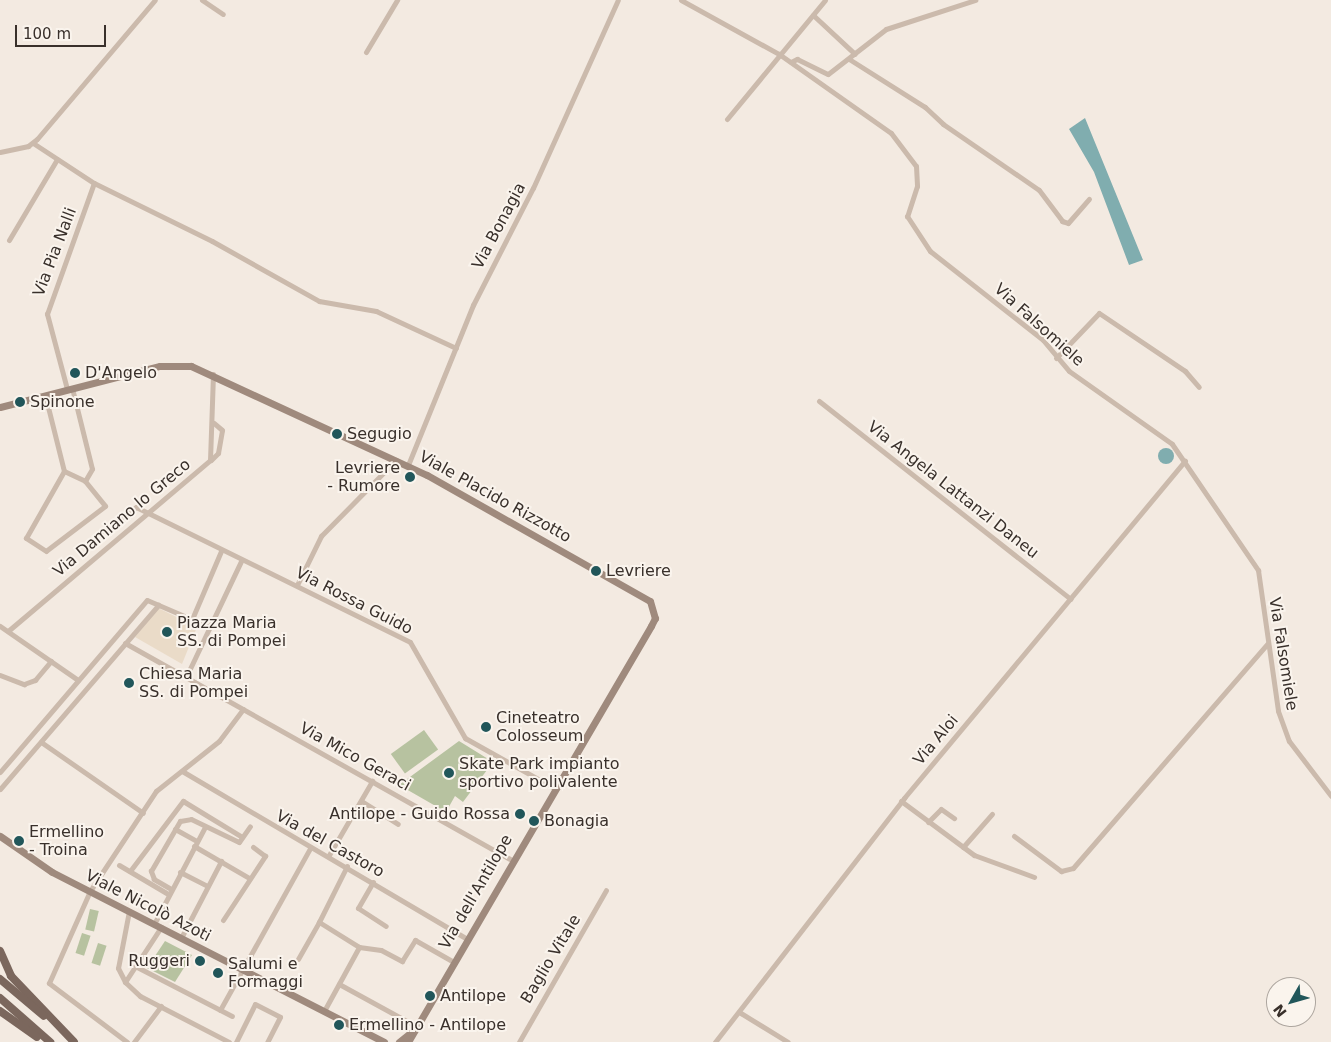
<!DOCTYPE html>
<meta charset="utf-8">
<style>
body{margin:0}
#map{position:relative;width:1331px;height:1042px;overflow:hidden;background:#f3eae1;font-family:"DejaVu Sans",sans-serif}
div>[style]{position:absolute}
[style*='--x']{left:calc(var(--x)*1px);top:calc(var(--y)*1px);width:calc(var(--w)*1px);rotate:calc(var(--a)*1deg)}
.green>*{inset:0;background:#b7c2a0;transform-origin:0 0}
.plaza>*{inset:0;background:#eadbc8}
.water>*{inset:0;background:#80adaf}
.round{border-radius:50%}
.street>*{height:5px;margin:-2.5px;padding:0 2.5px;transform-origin:2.5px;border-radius:2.5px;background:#cbbaac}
.secondary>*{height:7px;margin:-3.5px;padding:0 3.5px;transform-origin:3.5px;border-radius:3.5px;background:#9f8a7d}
.primary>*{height:8px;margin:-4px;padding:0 4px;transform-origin:4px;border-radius:4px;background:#7b675d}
.dots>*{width:14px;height:14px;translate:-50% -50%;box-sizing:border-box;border:2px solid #faf4ed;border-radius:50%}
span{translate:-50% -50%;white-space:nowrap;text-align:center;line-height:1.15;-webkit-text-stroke:4px #faf4ed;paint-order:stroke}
.street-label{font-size:16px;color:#39302b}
.poi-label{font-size:16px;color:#39302b}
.left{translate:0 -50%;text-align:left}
.right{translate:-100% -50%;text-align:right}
.north{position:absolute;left:1266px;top:977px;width:50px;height:50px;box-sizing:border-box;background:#faf4ed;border:1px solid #ada69f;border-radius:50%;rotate:232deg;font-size:14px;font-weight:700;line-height:20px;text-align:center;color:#39302b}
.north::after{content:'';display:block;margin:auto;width:18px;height:22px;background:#21565a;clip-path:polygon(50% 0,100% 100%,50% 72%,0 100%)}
.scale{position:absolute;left:15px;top:25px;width:91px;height:22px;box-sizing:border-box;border:2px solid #39302b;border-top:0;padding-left:6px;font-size:15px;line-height:18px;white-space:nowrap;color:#39302b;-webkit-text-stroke:4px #faf4ed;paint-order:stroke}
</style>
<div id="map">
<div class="green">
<i style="left:424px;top:730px;width:24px;height:41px;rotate:54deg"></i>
<i style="clip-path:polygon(459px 741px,493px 762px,463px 802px,455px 796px,446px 812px,399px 785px)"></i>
<i style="left:90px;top:909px;width:9px;height:21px;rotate:13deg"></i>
<i style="left:82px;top:933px;width:9px;height:21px;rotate:18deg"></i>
<i style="clip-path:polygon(165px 941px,192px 955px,175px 982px,147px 968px)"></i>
<i style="left:98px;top:943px;width:9px;height:21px;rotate:18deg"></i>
</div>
<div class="plaza">
<i style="clip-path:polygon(158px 608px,197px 627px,182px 664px,135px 637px)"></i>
</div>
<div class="water">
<i style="clip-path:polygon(1085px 118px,1143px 260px,1129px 265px,1094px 172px,1069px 129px)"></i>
<i class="round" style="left:1158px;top:448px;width:16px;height:16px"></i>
</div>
<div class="street">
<i style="--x:202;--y:0;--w:25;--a:34"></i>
<i style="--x:681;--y:0;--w:112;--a:28.9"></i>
<i style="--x:779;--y:54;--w:137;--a:35.2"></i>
<i style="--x:891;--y:133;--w:41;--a:52.9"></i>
<i style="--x:916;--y:166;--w:20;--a:87"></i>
<i style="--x:917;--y:186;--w:32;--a:108"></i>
<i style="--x:907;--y:216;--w:42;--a:56.7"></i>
<i style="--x:930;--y:251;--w:144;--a:38.2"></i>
<i style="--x:1043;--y:340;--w:40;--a:50"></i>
<i style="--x:1069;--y:371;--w:126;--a:35.3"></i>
<i style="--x:1172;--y:444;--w:153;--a:55.7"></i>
<i style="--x:1258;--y:570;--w:142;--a:81.9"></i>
<i style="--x:1278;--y:711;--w:32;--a:70"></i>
<i style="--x:1289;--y:741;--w:69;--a:52.6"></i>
<i style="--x:813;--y:15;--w:57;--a:42.9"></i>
<i style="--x:366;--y:52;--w:61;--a:-59.2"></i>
<i style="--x:849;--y:59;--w:90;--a:32.3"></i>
<i style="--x:925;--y:107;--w:25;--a:43"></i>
<i style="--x:943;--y:124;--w:116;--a:34.5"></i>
<i style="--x:1039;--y:190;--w:39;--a:53"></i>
<i style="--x:1062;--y:221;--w:6;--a:18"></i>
<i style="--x:1068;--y:223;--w:32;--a:-49"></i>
<i style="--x:791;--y:62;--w:7;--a:-27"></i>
<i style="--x:797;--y:59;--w:34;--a:26"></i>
<i style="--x:828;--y:74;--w:73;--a:-37.8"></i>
<i style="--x:886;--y:29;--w:94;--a:-18"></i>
<i style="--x:727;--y:119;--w:154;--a:-50.5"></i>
<i style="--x:33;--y:143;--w:73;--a:33.3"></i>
<i style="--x:94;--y:183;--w:131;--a:26.2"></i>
<i style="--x:212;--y:241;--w:123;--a:29.3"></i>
<i style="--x:319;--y:301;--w:58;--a:10"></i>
<i style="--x:376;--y:311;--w:88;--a:24.8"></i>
<i style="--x:0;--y:152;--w:29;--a:-12"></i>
<i style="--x:28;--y:146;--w:11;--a:-38"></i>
<i style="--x:37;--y:139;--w:182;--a:-49.7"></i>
<i style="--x:9;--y:240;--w:94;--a:-59.3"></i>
<i style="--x:1056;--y:358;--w:62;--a:-46.3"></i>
<i style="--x:1099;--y:313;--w:104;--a:34"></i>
<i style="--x:1185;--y:371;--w:21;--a:49"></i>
<i style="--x:72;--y:388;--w:83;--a:76.1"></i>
<i style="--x:92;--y:469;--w:14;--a:120"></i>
<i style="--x:67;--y:389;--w:78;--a:-104.9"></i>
<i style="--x:47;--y:314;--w:139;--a:-70.3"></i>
<i style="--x:45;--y:395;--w:78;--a:76"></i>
<i style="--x:64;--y:471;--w:23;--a:25"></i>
<i style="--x:85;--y:481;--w:32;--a:51"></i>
<i style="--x:105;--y:506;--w:74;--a:142.7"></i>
<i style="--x:46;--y:551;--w:24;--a:-147"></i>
<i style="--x:26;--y:538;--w:77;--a:-60.4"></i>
<i style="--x:819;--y:401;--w:320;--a:38.2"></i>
<i style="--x:211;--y:460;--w:10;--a:-45"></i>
<i style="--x:218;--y:453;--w:23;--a:-80"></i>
<i style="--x:222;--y:430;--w:11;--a:-139"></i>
<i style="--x:408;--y:465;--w:173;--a:-67.9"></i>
<i style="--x:473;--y:305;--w:131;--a:-62.9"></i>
<i style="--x:533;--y:188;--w:206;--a:-65.7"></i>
<i style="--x:104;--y:531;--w:40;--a:-37"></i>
<i style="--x:136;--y:507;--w:305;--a:26.2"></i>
<i style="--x:410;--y:642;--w:111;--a:60.2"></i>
<i style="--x:465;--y:738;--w:102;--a:29.3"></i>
<i style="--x:297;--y:585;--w:55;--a:-63.9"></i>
<i style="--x:321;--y:536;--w:107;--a:-45.4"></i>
<i style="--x:192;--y:619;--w:74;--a:-66.9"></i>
<i style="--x:0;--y:626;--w:95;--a:34.7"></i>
<i style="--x:8;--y:631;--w:265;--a:-40.2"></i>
<i style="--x:210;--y:460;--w:86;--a:-88"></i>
<i style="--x:125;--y:643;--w:443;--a:29.3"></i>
<i style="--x:0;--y:675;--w:26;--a:21"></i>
<i style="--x:24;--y:684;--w:12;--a:-20"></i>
<i style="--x:35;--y:680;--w:25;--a:-50"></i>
<i style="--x:186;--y:677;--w:128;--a:-64.6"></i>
<i style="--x:41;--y:742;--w:124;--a:34.8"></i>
<i style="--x:182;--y:771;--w:329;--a:30.5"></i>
<i style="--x:0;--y:772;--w:226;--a:-49.5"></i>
<i style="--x:147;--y:600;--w:69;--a:23.2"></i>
<i style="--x:0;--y:789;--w:243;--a:-49.3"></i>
<i style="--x:901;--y:801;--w:91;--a:36.5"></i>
<i style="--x:974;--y:855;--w:64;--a:20.1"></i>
<i style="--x:363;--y:802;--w:41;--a:32.2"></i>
<i style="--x:928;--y:822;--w:18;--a:-45"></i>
<i style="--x:941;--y:809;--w:16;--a:35"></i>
<i style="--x:175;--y:829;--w:25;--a:29"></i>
<i style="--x:1014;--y:836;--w:59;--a:36.7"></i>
<i style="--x:1061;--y:871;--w:12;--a:-14"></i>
<i style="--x:1073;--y:868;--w:296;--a:-49.1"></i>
<i style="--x:194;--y:846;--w:64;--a:30.2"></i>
<i style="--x:963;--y:847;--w:44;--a:-48.7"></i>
<i style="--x:329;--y:855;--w:86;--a:-59.8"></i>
<i style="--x:119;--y:865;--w:57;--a:30.6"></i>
<i style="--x:347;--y:866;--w:63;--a:116.6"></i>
<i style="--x:319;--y:922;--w:47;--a:32"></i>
<i style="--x:359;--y:947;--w:22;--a:8"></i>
<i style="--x:381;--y:950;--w:24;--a:28"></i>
<i style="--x:402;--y:961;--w:25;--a:-58"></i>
<i style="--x:415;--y:940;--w:43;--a:29.6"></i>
<i style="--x:130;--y:871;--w:88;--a:-52.9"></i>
<i style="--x:183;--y:801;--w:69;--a:31.4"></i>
<i style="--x:180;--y:872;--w:30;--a:27"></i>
<i style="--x:373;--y:882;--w:30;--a:120"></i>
<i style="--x:358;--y:908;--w:33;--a:33"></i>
<i style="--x:171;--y:889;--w:20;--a:-150"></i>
<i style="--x:154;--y:879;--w:9;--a:-111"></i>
<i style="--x:151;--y:871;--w:58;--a:-59.9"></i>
<i style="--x:180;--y:821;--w:11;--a:-10"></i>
<i style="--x:191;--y:819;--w:53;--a:25.6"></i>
<i style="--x:239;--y:842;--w:19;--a:-55"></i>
<i style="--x:129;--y:911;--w:58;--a:100.9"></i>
<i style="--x:118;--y:968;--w:16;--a:63"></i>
<i style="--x:125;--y:982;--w:21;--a:43"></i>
<i style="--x:140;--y:996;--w:100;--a:27.3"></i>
<i style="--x:223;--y:920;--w:77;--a:-56.7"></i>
<i style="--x:265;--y:856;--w:15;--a:-143"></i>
<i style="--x:154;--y:924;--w:110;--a:-62.3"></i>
<i style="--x:181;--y:938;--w:87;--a:-62.5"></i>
<i style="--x:298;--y:959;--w:43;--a:-60.4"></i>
<i style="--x:135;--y:966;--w:109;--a:27.3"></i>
<i style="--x:125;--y:982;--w:66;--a:-56.8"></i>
<i style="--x:339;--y:984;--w:85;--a:28.7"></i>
<i style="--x:220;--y:1010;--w:185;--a:-60.9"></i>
<i style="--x:324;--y:1011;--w:73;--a:-61.3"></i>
<i style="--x:739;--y:1012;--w:57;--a:31.5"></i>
<i style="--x:127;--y:1042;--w:98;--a:-142.9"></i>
<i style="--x:49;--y:983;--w:101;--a:-66"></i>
<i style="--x:90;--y:891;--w:120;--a:-56.6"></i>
<i style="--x:156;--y:791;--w:80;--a:-38.4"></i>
<i style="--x:219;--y:741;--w:40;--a:-53"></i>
<i style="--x:134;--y:1042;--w:45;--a:-53.1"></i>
<i style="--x:236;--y:1042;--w:42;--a:-63.4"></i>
<i style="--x:255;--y:1004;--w:28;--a:27"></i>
<i style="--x:280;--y:1017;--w:28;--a:117"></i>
<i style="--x:519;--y:1042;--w:175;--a:-60.2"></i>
<i style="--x:715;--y:1042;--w:309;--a:-52.2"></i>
<i style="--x:904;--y:798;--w:439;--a:-50.2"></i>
</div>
<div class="secondary">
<i style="--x:0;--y:407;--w:165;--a:-14.4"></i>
<i style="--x:160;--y:366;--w:31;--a:0"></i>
<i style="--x:191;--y:366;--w:260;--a:24.8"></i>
<i style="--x:427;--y:475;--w:256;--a:29.5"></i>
<i style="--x:650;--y:601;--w:18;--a:74"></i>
<i style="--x:655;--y:618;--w:9;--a:117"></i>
<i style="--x:651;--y:626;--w:482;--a:120.3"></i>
<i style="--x:0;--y:836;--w:63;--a:34.7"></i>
<i style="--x:52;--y:872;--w:373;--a:27.1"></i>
<i style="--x:399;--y:1042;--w:14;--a:-39"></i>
</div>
<div class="primary">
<i style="--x:0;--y:951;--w:27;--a:66"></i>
<i style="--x:11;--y:976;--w:91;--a:46.3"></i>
<i style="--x:0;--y:979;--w:57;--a:40.1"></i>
<i style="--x:0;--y:998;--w:67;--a:41.3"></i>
<i style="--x:0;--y:1011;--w:45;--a:35.1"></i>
</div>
<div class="dots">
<i style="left:75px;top:373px;background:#21565a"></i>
<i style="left:20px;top:402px;background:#21565a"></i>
<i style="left:337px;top:434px;background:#21565a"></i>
<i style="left:410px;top:477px;background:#21565a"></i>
<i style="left:596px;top:571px;background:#21565a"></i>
<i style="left:167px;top:632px;background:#21565a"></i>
<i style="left:129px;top:683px;background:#21565a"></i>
<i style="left:486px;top:727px;background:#21565a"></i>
<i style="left:449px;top:773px;background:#21565a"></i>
<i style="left:520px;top:814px;background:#21565a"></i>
<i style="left:534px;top:821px;background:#21565a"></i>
<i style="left:19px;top:841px;background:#21565a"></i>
<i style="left:200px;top:961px;background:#21565a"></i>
<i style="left:218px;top:973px;background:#21565a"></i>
<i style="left:430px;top:996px;background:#21565a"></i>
<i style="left:339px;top:1025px;background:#21565a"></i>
</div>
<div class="street-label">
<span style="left:499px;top:226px;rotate:-62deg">Via Bonagia</span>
<span style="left:55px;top:252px;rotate:-69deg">Via Pia Nalli</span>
<span style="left:1039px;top:325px;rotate:42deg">Via Falsomiele</span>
<span style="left:953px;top:490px;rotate:38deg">Via Angela Lattanzi Daneu</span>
<span style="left:495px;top:497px;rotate:29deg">Viale Placido Rizzotto</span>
<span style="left:122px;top:518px;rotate:-40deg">Via Damiano lo Greco</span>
<span style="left:354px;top:601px;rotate:27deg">Via Rossa Guido</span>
<span style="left:1283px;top:654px;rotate:81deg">Via Falsomiele</span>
<span style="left:936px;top:740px;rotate:-50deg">Via Aloi</span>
<span style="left:355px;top:757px;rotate:29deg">Via Mico Geraci</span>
<span style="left:330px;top:844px;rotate:29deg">Via del Castoro</span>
<span style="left:476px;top:892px;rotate:-60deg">Via dell'Antilope</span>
<span style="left:148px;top:906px;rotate:27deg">Viale Nicolò Azoti</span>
<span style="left:551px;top:959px;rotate:-59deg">Baglio Vitale</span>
</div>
<div class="poi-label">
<span class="left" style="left:85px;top:373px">D'Angelo</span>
<span class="left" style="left:30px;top:402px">Spinone</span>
<span class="left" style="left:347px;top:434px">Segugio</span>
<span class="right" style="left:400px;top:477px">Levriere<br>- Rumore</span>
<span class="left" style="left:606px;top:571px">Levriere</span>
<span class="left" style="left:177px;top:632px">Piazza Maria<br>SS. di Pompei</span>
<span class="left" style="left:139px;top:683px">Chiesa Maria<br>SS. di Pompei</span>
<span class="left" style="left:496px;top:727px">Cineteatro<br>Colosseum</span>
<span class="left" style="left:459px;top:773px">Skate Park impianto<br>sportivo polivalente</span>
<span class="right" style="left:510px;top:814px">Antilope - Guido Rossa</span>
<span class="left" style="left:544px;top:821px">Bonagia</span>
<span class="left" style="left:29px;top:841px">Ermellino<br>- Troina</span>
<span class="right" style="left:190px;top:961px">Ruggeri</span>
<span class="left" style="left:228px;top:973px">Salumi e<br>Formaggi</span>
<span class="left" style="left:440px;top:996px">Antilope</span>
<span class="left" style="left:349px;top:1025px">Ermellino - Antilope</span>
</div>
<div class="north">N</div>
<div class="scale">100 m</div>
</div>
